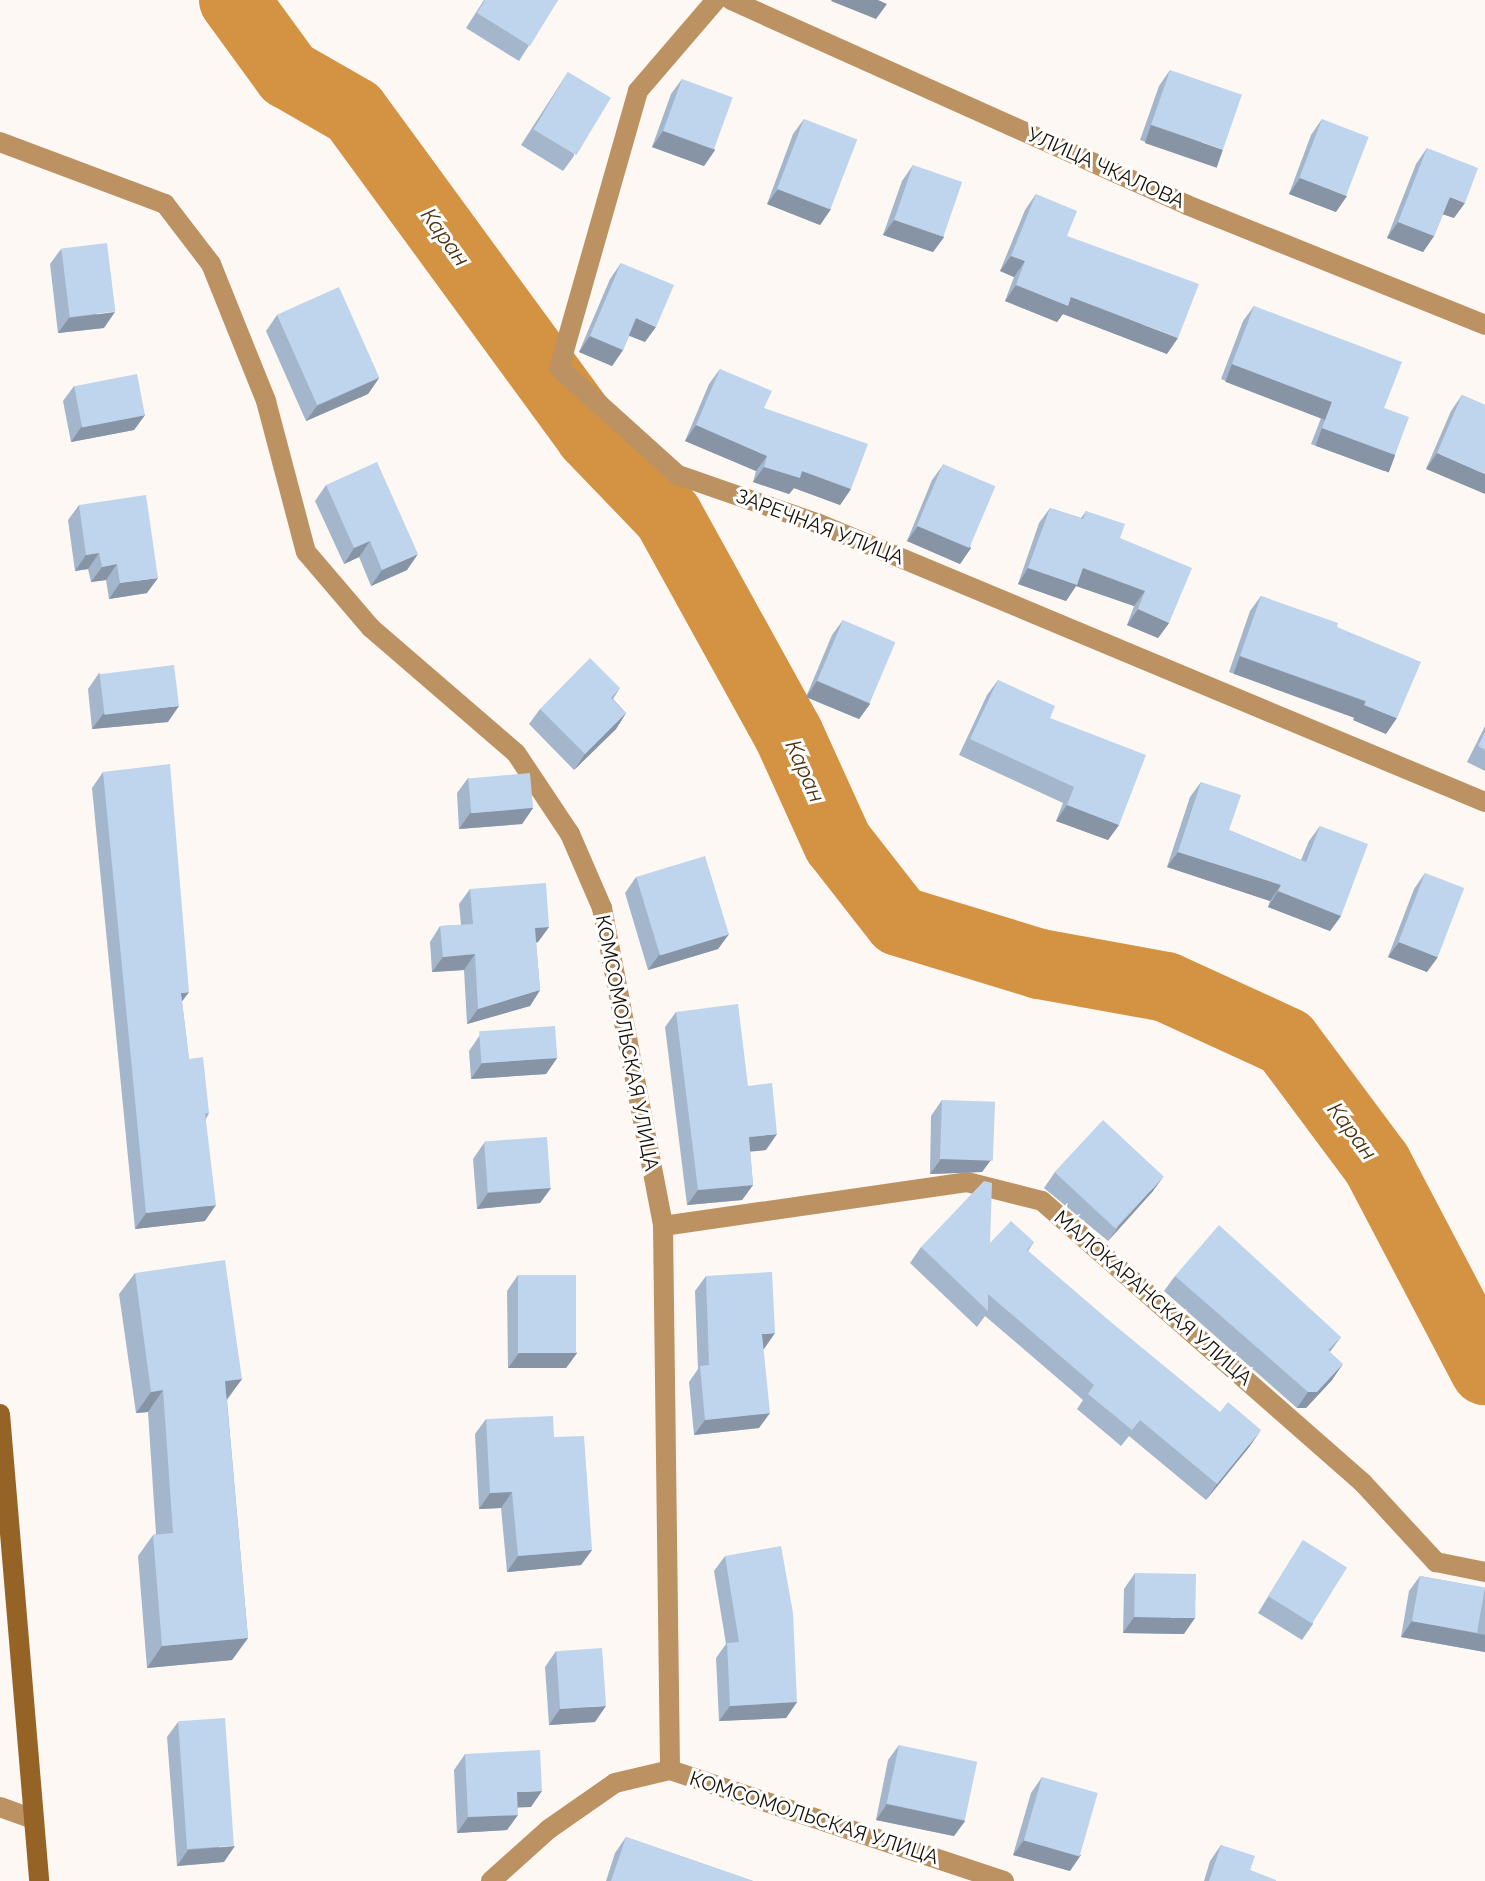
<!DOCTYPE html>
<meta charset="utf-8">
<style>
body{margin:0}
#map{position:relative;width:1485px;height:1881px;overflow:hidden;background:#fdf8f3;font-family:Raleway,sans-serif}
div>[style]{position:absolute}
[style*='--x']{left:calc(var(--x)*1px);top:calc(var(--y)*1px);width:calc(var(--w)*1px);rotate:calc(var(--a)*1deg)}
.river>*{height:70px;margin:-35px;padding:0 35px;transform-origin:35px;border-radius:35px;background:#d49243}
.street>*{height:20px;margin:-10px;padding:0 10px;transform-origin:10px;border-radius:10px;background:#bd9262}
.secondary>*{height:20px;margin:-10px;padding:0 10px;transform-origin:10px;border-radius:10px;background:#956325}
.wall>*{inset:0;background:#a4b6cc}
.shaded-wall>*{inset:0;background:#8694a6;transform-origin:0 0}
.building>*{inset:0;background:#bfd4ed;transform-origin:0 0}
span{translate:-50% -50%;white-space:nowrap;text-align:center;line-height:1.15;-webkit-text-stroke:6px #fff;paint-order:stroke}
.street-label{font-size:20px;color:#191108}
.water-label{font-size:22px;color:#4c310f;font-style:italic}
</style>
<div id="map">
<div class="river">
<i style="--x:234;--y:0;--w:92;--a:53.9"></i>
<i style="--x:288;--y:74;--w:76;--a:29.9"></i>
<i style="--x:354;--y:112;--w:400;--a:53.8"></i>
<i style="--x:590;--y:435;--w:112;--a:46.1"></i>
<i style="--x:668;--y:516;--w:248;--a:61.1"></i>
<i style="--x:788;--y:733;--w:121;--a:65.6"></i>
<i style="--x:838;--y:843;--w:99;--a:52"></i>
<i style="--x:899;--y:921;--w:147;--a:17"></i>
<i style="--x:1040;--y:964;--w:128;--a:10.3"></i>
<i style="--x:1166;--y:987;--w:132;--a:24.6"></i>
<i style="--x:1286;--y:1042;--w:152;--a:53.3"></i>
<i style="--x:1377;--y:1164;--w:233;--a:62.3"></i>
</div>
<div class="street">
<i style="--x:716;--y:0;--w:120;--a:130.6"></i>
<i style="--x:638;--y:91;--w:288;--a:105.9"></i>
<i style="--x:559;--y:368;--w:160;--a:42"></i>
<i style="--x:678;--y:475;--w:147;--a:19.1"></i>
<i style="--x:817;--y:523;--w:724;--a:22.67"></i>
<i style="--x:731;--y:0;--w:500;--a:24.2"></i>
<i style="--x:1187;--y:205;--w:321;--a:21.9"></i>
<i style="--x:0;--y:142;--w:176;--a:20.6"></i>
<i style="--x:165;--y:204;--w:76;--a:52.5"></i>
<i style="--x:211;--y:264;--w:148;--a:68.1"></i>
<i style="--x:266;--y:401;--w:156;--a:75.2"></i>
<i style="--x:306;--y:552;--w:100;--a:49.5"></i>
<i style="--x:371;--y:628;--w:191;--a:40.8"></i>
<i style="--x:516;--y:753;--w:97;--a:56.3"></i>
<i style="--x:570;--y:834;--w:81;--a:66.6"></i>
<i style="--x:602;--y:908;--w:324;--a:79.1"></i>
<i style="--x:663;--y:1226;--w:544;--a:89.26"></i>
<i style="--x:663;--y:1226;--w:307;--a:-8.2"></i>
<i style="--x:967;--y:1182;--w:77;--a:14.2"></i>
<i style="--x:1042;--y:1201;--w:427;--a:41.3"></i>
<i style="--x:1363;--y:1483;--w:108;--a:47.3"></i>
<i style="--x:1436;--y:1562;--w:50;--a:11.5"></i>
<i style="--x:0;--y:1807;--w:35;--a:20"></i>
<i style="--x:491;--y:1881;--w:78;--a:-41.9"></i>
<i style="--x:549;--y:1829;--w:80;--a:-34.9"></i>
<i style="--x:615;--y:1783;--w:57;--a:-13.3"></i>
<i style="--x:670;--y:1770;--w:352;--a:18.4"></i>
</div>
<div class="secondary">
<i style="--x:0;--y:1414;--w:469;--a:85.2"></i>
</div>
<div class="wall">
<i style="clip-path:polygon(484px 0,558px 0,519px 61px,466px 28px)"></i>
<i style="clip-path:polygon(1170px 70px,1212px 165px,1140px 140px,1159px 86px)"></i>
<i style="clip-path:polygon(568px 72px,574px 156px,563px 171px,521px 145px)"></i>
<i style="clip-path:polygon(682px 79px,715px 150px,704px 166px,652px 147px,671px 94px)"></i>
<i style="clip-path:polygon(804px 119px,831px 209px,820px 225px,767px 204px,793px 134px)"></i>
<i style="clip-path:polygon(1322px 119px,1336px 212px,1289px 194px,1311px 135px)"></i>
<i style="clip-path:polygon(1427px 148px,1454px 218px,1443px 214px,1434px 236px,1423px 252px,1387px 238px,1416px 164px)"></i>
<i style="clip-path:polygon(913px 165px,944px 237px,933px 252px,883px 235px,902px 181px)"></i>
<i style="clip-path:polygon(1036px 194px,1067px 236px,1167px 354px,1063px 314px,1057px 322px,1005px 301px,1014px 277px,1000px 271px,1025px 210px)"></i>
<i style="clip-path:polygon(61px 249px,104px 328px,58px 333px,50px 264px)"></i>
<i style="clip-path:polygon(621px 263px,645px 342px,629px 336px,623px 350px,612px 366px,579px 352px,610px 279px)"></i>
<i style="clip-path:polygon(1254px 306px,1384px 408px,1395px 455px,1384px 471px,1311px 444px,1321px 418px,1221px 379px,1243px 321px)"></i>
<i style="clip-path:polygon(277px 315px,379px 378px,368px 394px,306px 421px,266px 331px)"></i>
<i style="clip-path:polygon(720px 369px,764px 408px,851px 489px,840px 505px,794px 488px,789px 494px,753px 482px,756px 471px,685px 441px,709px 384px)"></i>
<i style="clip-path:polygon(74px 386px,145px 415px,134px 430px,71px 442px,63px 401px)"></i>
<i style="clip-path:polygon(1462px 395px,1485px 405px,1426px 469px,1451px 411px)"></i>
<i style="clip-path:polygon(943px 465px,971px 548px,960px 564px,907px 541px,932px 480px)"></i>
<i style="clip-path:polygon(326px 485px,407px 570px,371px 586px,359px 557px,344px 564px,315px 501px)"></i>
<i style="clip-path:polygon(79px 505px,147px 593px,109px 599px,106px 580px,91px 582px,88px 569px,75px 571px,68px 520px)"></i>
<i style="clip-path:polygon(1050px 508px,1081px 518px,1086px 511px,1120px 538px,1169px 623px,1158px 638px,1127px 625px,1134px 606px,1076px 586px,1066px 601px,1018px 584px,1039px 523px)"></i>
<i style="clip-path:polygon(1261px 596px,1337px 627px,1386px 734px,1353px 720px,1355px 716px,1229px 672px,1250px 611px)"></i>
<i style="clip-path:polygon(843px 620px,870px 704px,859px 719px,806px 697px,832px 635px)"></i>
<i style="clip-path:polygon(99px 673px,168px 722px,92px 729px,88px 689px)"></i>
<i style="clip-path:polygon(998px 680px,1050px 718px,1119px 825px,1108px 840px,1056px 821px,1063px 803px,959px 755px,987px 695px)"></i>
<i style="clip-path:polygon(620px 688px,613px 699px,626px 713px,616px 729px,574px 770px,529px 724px,540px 709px)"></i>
<i style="clip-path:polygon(1485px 726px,1485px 771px,1467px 762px)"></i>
<i style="clip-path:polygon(103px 772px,182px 1002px,189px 1059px,209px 1113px,206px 1119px,205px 1221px,135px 1229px,92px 788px)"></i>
<i style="clip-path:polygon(468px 778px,533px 808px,522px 824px,459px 829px,457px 793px)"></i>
<i style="clip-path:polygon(1201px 782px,1229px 830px,1301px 860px,1309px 841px,1320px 826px,1341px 916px,1330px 931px,1268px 907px,1270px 901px,1167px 867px,1190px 797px)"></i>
<i style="clip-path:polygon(1425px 873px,1427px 972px,1388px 957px,1414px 889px)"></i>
<i style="clip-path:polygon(636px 877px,729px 934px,718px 949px,648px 970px,625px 893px)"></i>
<i style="clip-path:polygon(470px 889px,549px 927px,538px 942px,536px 943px,540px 990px,530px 1006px,467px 1024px,464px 970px,432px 972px,430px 942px,440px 926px,461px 925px,459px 904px)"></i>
<i style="clip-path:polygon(676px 1012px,748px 1086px,766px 1150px,750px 1151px,753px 1185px,742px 1200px,687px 1205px,665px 1027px)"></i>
<i style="clip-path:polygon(480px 1035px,557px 1058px,546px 1074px,471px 1079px,469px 1051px)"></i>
<i style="clip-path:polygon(942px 1100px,993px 1157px,982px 1172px,930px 1174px,931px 1116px)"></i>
<i style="clip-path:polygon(484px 1143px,551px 1188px,540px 1203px,477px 1209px,473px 1159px)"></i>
<i style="clip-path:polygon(1055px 1172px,1153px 1191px,1108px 1241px,1044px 1188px)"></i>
<i style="clip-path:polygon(1034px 1242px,1028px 1251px,1250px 1446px,1206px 1500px,1129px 1436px,1121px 1446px,1077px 1409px,1083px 1400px,985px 1316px,977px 1327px,910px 1263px,921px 1247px)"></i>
<i style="clip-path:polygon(135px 1273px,242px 1379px,227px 1400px,248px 1638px,232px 1660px,147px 1668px,138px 1556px,153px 1535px,156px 1534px,148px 1412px,136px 1413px,119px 1294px)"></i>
<i style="clip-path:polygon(518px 1275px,577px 1353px,566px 1368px,508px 1368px,507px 1291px)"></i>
<i style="clip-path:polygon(706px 1276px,764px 1349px,763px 1349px,759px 1428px,694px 1435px,689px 1382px,698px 1369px,695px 1291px)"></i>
<i style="clip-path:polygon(1175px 1276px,1341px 1337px,1330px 1352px,1332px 1380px,1306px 1408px,1297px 1408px,1164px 1291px)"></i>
<i style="clip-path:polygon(486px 1419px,554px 1437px,592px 1550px,581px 1565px,507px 1572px,501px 1508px,479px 1509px,475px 1434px)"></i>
<i style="clip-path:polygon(1303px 1540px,1313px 1624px,1302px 1640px,1258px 1613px)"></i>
<i style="clip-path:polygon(725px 1556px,797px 1702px,786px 1718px,719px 1721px,716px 1658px,726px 1644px,714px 1571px)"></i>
<i style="clip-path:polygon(1135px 1573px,1184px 1634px,1123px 1633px,1124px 1589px)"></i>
<i style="clip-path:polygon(1420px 1576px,1485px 1588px,1485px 1652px,1401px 1637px,1409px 1591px)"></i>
<i style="clip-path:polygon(556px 1651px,595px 1722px,549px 1725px,545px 1667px)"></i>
<i style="clip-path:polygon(178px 1722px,224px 1862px,177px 1866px,167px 1737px)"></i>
<i style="clip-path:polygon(899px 1745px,965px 1821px,954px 1836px,876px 1820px,888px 1760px)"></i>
<i style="clip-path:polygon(465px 1754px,531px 1807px,518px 1807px,507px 1830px,457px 1833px,454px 1770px)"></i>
<i style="clip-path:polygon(1042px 1777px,1070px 1871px,1013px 1855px,1031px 1793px)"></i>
<i style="clip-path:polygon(626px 1837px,753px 1881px,606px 1881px,615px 1853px)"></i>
<i style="clip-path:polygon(1221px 1845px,1250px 1870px,1276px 1881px,1204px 1881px,1210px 1861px)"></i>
</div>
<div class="shaded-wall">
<i style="clip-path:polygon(832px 0,878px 0,887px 4px,876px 19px,831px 1px)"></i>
<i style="left:1151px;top:125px;width:76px;height:19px;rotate:19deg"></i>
<i style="clip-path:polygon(663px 131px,715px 150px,704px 166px,652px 147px)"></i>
<i style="clip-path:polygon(1300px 178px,1347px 196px,1336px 212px,1289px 194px)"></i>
<i style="clip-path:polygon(778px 189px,831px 209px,820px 225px,767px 204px)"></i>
<i style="clip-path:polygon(1450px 197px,1465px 203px,1454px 218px,1439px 213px)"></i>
<i style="clip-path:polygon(894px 220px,944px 237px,933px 252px,883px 235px)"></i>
<i style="clip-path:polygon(1398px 222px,1434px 236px,1423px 252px,1387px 238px)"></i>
<i style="clip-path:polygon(1011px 256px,1025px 261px,1014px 277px,1000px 271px)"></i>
<i style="clip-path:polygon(1016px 285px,1071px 297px,1178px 338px,1167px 354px,1063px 314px,1057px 322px,1005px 301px)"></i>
<i style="clip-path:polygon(115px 312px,104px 328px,58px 333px,69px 318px)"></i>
<i style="clip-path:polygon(636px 318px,656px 327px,645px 342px,626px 334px)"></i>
<i style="clip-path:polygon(590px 336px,623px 350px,612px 366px,579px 352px)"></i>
<i style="left:1232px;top:364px;width:107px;height:19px;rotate:21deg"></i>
<i style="clip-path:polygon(379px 378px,368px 394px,306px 421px,317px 406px)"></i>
<i style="clip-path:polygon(145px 415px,134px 430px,71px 442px,82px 426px)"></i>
<i style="clip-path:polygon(696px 425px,767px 456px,756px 471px,685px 441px)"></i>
<i style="left:1322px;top:428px;width:78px;height:19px;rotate:20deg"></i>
<i style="clip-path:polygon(1437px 453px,1485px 474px,1485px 494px,1426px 469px)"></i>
<i style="clip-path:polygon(764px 467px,802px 471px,851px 489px,840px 505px,794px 488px,789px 494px,753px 482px)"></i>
<i style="clip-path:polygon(918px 526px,971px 548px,960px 564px,907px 541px)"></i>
<i style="clip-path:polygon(370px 541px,359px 557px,344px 564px,354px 548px)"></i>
<i style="clip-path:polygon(99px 553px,88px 569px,75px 571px,86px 555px)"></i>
<i style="clip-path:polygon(418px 554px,407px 570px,371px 586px,382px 570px)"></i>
<i style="clip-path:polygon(117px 564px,106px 580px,91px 582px,102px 567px)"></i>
<i style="clip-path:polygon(1028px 568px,1083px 568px,1145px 591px,1134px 606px,1076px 586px,1066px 601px,1018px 584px)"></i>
<i style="clip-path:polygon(158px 578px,147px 593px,109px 599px,120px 583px)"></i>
<i style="clip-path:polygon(1138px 609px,1169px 623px,1158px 638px,1127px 625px)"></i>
<i style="left:1240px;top:656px;width:134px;height:19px;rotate:20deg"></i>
<i style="clip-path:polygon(817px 681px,870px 704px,859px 719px,806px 697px)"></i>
<i style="clip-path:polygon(1364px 705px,1397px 718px,1386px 734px,1353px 720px)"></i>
<i style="clip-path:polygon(179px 706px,168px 722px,92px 729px,103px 714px)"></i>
<i style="clip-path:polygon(626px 713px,616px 729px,574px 770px,585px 754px)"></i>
<i style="clip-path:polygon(1067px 805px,1119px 825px,1108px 840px,1056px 821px)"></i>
<i style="clip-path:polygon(533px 808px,522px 824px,459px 829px,470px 813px)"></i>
<i style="clip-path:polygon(1178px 852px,1281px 885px,1270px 901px,1167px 867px)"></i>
<i style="clip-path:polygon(1278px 891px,1341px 916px,1330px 931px,1268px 907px)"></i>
<i style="clip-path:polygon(549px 927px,538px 942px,524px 944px,535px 928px)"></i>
<i style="clip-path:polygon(729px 934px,718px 949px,648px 970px,659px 955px)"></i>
<i style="clip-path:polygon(1399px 942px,1438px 957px,1427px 972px,1388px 957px)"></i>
<i style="clip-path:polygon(475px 954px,464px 970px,432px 972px,443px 957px)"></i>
<i style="clip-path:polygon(540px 990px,530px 1006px,467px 1024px,478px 1009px)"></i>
<i style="clip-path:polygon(189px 992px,178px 1007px,181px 993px)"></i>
<i style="clip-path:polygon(557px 1058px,546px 1074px,471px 1079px,482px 1063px)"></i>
<i style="clip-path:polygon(777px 1134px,766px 1150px,738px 1153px,749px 1137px)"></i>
<i style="clip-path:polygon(993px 1157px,982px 1172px,930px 1174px,941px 1159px)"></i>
<i style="clip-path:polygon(1164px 1176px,1153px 1191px,1108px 1241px,1119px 1226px)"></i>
<i style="clip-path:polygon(753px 1185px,742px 1200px,687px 1205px,698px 1190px)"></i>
<i style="clip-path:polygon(551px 1188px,540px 1203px,477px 1209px,488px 1193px)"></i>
<i style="clip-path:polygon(216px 1205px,205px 1221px,135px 1229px,146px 1213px)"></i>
<i style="clip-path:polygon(775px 1333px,764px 1349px,751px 1349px,762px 1334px)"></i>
<i style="clip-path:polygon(519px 1353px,577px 1353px,566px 1368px,508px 1368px)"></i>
<i style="clip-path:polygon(1343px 1364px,1332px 1380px,1306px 1408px,1297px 1408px,1308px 1392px)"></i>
<i style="clip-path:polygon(242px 1379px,226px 1400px,225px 1381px)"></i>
<i style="clip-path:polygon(163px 1390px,148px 1412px,136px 1413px,151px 1392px)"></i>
<i style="clip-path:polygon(770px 1413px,759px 1428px,694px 1435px,705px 1420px)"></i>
<i style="clip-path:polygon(1261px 1430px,1250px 1446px,1206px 1500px,1217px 1484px)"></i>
<i style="clip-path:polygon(512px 1492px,501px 1508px,479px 1509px,490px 1493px)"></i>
<i style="clip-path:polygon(592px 1550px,581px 1565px,507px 1572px,518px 1556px)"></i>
<i style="clip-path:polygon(1134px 1617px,1195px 1618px,1184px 1634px,1123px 1633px)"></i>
<i style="clip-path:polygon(1412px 1621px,1485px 1635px,1485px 1652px,1401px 1637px)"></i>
<i style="clip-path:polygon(248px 1638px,232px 1660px,147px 1668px,162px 1646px)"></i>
<i style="clip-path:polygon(797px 1702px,786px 1718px,719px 1721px,730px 1706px)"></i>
<i style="clip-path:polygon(606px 1706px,595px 1722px,549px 1725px,560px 1709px)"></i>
<i style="clip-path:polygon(542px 1791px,531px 1807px,506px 1808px,517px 1792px)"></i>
<i style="clip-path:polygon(887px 1804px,965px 1821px,954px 1836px,876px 1820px)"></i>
<i style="clip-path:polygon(518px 1815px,507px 1830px,457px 1833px,468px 1817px)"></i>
<i style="clip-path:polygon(1024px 1840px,1081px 1855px,1070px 1871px,1013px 1855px)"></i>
<i style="clip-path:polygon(235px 1846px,224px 1862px,177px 1866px,188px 1850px)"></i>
</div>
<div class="building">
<i style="clip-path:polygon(485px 0,558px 0,530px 46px,477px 13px)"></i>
<i style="left:1170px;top:70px;width:76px;height:58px;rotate:19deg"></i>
<i style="left:568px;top:72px;width:50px;height:67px;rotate:31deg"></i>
<i style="left:682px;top:79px;width:54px;height:55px;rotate:20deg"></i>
<i style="left:804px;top:119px;width:57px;height:75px;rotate:21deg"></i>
<i style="left:1322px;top:119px;width:50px;height:63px;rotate:21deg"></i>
<i style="clip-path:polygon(1427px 148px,1478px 168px,1465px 203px,1450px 197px,1434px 236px,1398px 222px)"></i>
<i style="left:913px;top:165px;width:52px;height:58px;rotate:19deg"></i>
<i style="clip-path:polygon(1036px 194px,1077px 211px,1067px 236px,1199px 284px,1178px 338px,1071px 297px,1068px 306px,1016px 285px,1025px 261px,1011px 256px)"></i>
<i style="left:107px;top:243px;width:69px;height:46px;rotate:83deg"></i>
<i style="clip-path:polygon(621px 263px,674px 285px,656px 327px,636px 318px,623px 350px,590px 336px)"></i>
<i style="left:339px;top:287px;width:99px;height:68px;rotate:66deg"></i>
<i style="clip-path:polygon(1254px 306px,1402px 362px,1384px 408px,1409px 417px,1395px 455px,1322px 428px,1332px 402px,1232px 364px)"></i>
<i style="clip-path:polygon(720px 369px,772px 391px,764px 408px,868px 444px,851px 489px,802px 471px,800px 478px,764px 467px,767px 456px,696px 425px)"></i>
<i style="left:137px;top:374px;width:42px;height:64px;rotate:79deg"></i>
<i style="clip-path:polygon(1462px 395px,1485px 405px,1485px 474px,1437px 453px)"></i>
<i style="clip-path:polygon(377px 462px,418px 554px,382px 570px,370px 541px,354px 548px,326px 485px)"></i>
<i style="left:943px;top:464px;width:57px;height:67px;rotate:23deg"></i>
<i style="clip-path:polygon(146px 495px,158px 578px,120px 583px,117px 564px,102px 567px,99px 553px,86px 555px,79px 505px)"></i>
<i style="clip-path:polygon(1050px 508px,1083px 519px,1086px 511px,1125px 524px,1120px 538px,1192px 568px,1169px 623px,1138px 609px,1145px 591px,1083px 568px,1077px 585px,1028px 568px)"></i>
<i style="clip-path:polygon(1261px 596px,1338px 623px,1337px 627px,1421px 662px,1397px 718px,1364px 705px,1366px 701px,1240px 656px)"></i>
<i style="left:843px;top:620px;width:57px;height:66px;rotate:23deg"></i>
<i style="clip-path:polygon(590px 658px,620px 688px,611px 698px,626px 713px,585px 754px,540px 709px)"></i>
<i style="left:174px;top:665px;width:41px;height:75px;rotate:83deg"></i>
<i style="clip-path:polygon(998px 680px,1055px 706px,1050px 718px,1146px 755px,1119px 825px,1067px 805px,1074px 787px,970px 739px)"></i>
<i style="clip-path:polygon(1485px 732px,1485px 750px,1478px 746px)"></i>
<i style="clip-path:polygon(170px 764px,189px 992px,181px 993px,189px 1059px,203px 1057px,209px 1113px,205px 1113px,216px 1205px,146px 1213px,103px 772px)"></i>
<i style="left:530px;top:773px;width:35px;height:62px;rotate:85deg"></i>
<i style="clip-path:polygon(1201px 782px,1241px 795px,1229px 830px,1306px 862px,1320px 826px,1368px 844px,1341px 916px,1278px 891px,1281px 885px,1178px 852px)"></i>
<i style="left:705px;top:856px;width:82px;height:72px;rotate:73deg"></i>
<i style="left:1425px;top:873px;width:42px;height:74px;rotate:21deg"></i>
<i style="clip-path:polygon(546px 883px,549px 927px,535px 928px,540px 990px,478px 1009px,475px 954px,443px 957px,440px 926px,473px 924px,470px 889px)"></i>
<i style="clip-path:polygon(738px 1004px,748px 1086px,772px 1083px,777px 1134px,749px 1137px,753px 1185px,698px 1190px,676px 1012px)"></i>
<i style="left:555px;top:1026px;width:32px;height:76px;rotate:86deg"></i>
<i style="left:942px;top:1100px;width:53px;height:59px;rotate:2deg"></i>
<i style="left:1103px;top:1120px;width:83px;height:71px;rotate:43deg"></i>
<i style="left:547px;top:1137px;width:51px;height:63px;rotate:86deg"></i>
<i style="clip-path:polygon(984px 1181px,992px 1183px,990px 1243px,1011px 1221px,1034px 1242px,1027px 1250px,1112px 1323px,1220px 1412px,1228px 1402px,1261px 1430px,1217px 1484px,1140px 1420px,1132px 1430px,1088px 1394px,1094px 1385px,988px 1294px,988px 1311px,921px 1247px)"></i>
<i style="clip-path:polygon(1219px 1225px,1341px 1337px,1328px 1350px,1343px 1364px,1317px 1392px,1308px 1392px,1175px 1276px)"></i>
<i style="clip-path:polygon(225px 1260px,242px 1379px,225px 1381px,248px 1638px,162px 1646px,153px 1535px,173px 1533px,163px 1390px,151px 1392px,135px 1273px)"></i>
<i style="clip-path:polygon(772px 1272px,775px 1333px,762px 1334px,770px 1413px,705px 1420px,700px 1366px,709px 1365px,706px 1276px)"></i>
<i style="left:518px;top:1275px;width:58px;height:78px"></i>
<i style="clip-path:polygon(553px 1416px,554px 1437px,584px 1436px,592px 1550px,518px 1556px,512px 1492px,490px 1493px,486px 1419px)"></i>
<i style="left:1303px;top:1540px;width:52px;height:66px;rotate:32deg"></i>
<i style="clip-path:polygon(781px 1546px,793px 1613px,797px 1702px,730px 1706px,727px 1643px,739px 1642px,725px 1556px)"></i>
<i style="left:1135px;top:1573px;width:61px;height:44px;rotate:1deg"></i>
<i style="left:1420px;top:1576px;width:66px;height:46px;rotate:10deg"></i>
<i style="left:602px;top:1648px;width:58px;height:46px;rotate:86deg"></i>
<i style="left:225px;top:1718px;width:128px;height:47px;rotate:86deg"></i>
<i style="left:899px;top:1745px;width:80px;height:60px;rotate:12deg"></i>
<i style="clip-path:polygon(540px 1750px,542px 1791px,517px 1792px,518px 1815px,468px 1817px,465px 1754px)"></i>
<i style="left:1042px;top:1777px;width:58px;height:66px;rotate:16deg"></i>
<i style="clip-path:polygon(626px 1837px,753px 1881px,611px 1881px)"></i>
<i style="clip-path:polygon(1221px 1845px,1255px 1856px,1250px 1870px,1276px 1880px,1276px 1881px,1209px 1881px)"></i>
</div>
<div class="street-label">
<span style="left:1106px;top:168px;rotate:24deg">УЛИЦА ЧКАЛОВА</span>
<span style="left:820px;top:527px;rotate:21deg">ЗАРЕЧНАЯ УЛИЦА</span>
<span style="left:627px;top:1043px;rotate:79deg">КОМСОМОЛЬСКАЯ УЛИЦА</span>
<span style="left:1153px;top:1298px;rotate:41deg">МАЛОКАРАНСКАЯ УЛИЦА</span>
<span style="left:814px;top:1818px;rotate:18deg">КОМСОМОЛЬСКАЯ УЛИЦА</span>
</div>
<div class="water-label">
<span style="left:445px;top:237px;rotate:54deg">Каран</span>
<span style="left:805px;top:771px;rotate:66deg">Каран</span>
<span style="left:1352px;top:1131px;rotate:53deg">Каран</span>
</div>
</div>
